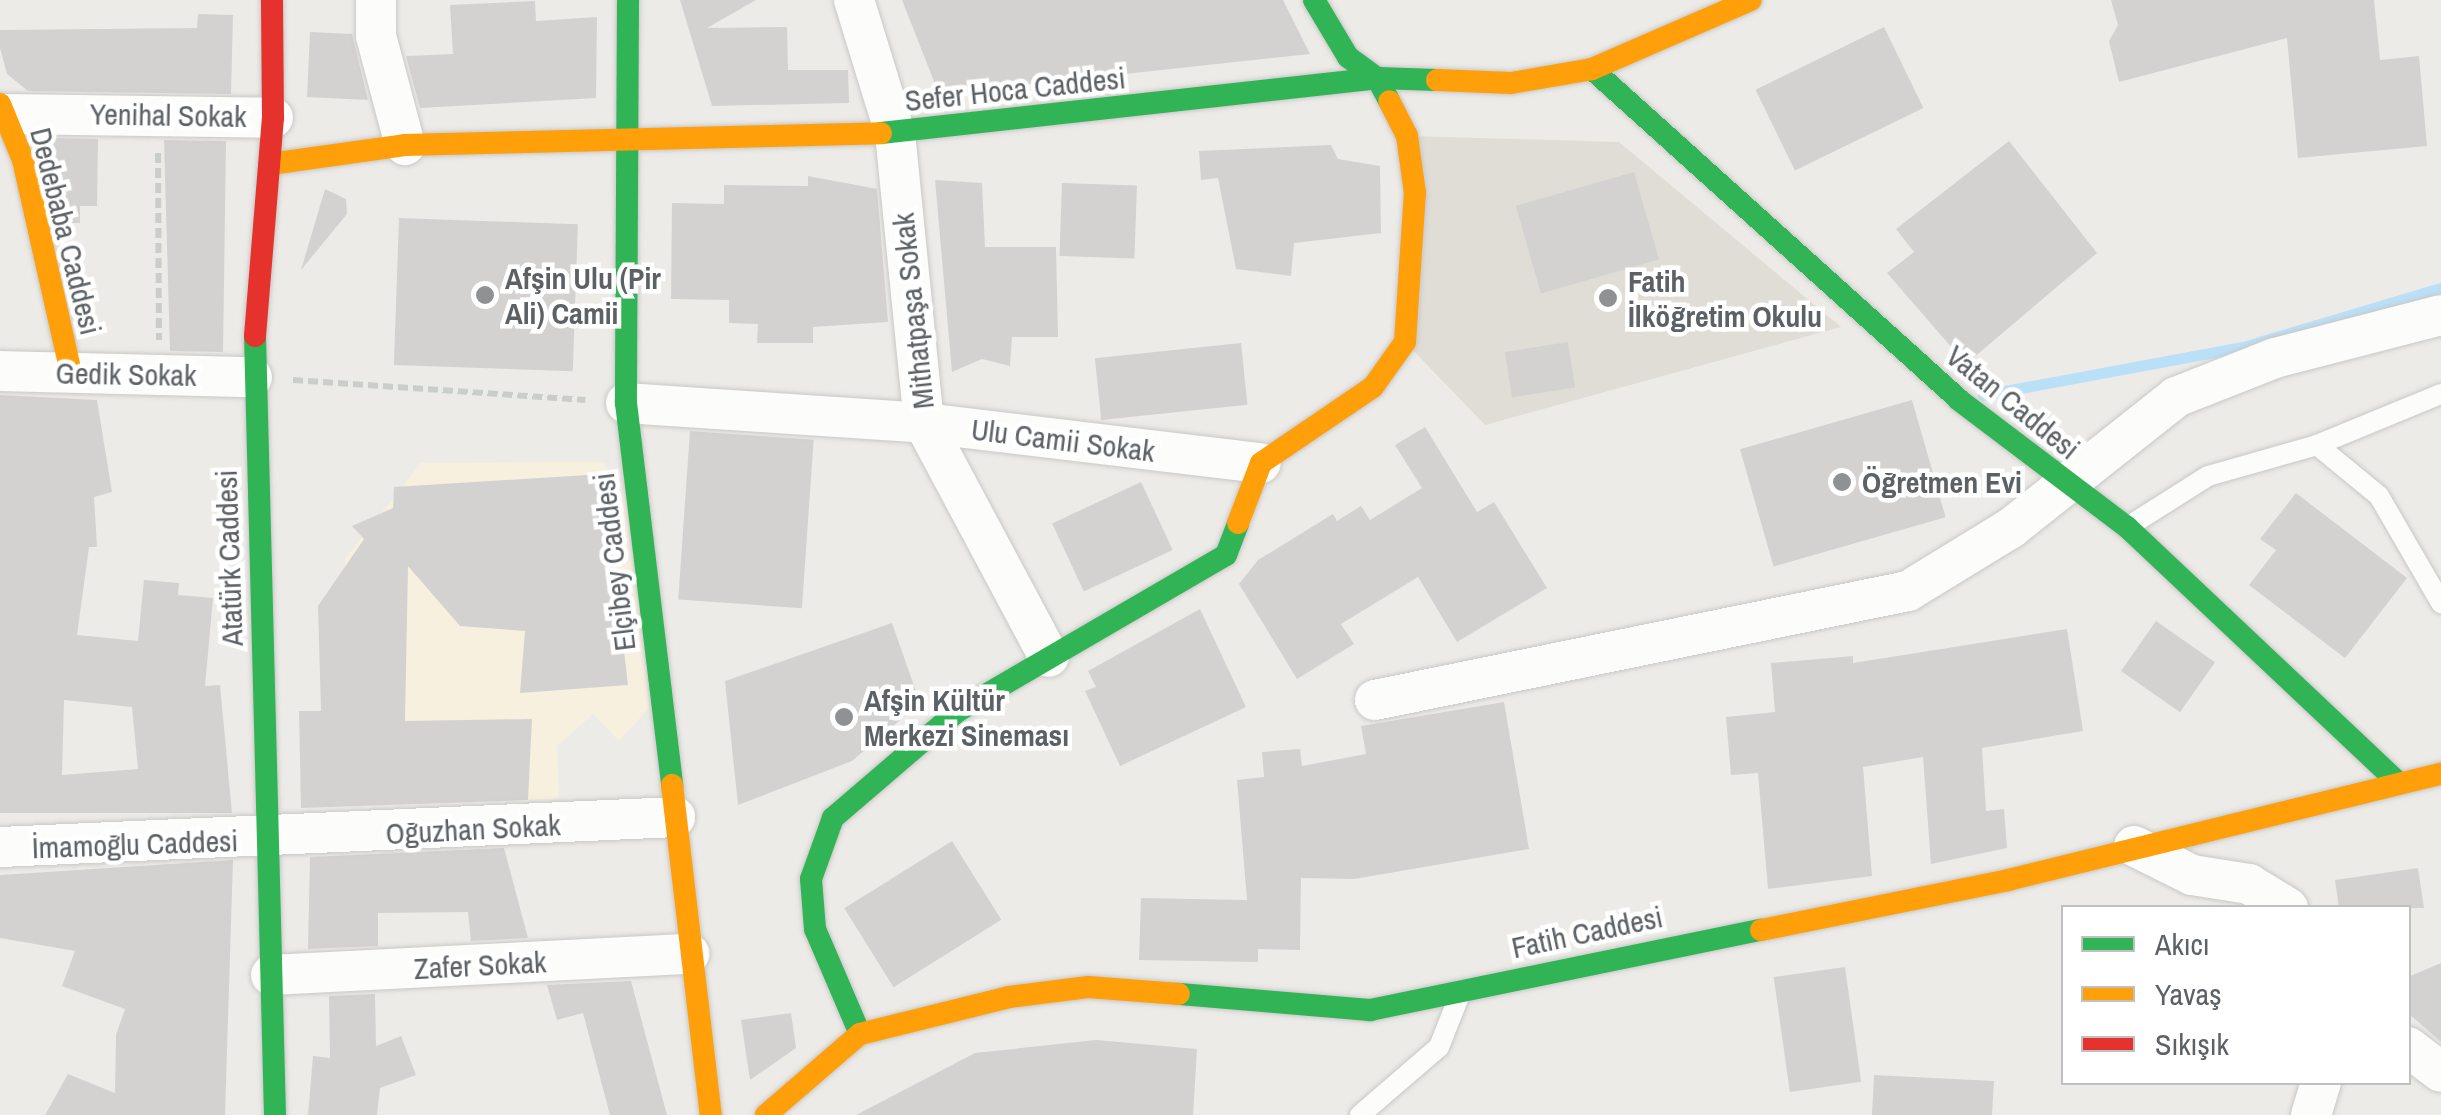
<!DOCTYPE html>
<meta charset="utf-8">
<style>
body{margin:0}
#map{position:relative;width:2441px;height:1115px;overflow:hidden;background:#edebe7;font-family:"Archivo Narrow",sans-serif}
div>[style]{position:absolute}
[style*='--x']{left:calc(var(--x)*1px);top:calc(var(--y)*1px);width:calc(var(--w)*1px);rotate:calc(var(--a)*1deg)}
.commercial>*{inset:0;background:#f7f0df}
.education>*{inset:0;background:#e0ddd7}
.stream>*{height:11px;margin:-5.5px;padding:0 5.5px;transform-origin:5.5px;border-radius:5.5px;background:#bae0f8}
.building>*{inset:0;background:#d4d2d0;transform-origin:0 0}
.path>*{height:6px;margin-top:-3px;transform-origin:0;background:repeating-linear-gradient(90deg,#c9ceca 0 10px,transparent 0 15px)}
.roads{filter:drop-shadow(0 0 2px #c8c8c7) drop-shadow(0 0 2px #c8c8c7)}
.lane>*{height:20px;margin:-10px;padding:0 10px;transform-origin:10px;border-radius:10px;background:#fcfcfb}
.street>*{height:40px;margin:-20px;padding:0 20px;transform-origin:20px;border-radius:20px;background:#fcfcfb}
.fast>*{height:22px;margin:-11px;padding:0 11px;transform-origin:11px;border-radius:11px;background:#30b455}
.slow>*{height:22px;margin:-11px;padding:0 11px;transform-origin:11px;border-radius:11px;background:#ff9f0a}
.jam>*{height:22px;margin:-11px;padding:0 11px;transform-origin:11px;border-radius:11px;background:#e5322d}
.dots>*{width:28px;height:28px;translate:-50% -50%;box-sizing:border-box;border:5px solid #fff;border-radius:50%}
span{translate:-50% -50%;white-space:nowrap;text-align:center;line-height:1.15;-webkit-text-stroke:9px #fff;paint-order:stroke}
.street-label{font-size:30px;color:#5c6166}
.poi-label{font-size:30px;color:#5c6166;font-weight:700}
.left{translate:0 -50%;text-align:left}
.legend{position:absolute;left:2061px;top:905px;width:350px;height:180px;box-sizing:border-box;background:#fff;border:2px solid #bec0c2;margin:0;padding:12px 18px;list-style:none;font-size:30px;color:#5c6166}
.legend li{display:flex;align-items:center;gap:20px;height:50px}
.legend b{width:50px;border:2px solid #bec0c2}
</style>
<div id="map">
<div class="commercial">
<i style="clip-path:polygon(603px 462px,635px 511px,649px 708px,619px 741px,593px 714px,557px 746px,559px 799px,335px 806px,350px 704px,345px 559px,421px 463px)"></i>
</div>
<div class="education">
<i style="clip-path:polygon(1407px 136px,1619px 142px,1841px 327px,1485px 425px,1405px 342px)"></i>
</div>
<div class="stream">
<i style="--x:1983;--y:395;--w:264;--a:-10.5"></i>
<i style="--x:2243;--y:347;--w:207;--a:-16.6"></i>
</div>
<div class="building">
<i style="clip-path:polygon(680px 0,756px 0,707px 28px,787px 27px,788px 70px,848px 70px,849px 103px,712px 106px)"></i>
<i style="clip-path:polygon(902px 0,1283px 0,1310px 54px,939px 94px)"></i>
<i style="clip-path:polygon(2111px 0,2374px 0,2380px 60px,2419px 56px,2427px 146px,2298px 158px,2287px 38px,2119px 82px,2109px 41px,2118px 25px)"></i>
<i style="clip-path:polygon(535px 1px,536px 21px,597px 17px,596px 98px,420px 108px,406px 56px,453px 54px,450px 5px)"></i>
<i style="clip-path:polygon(198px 14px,233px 15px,231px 94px,28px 91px,7px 74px,0 48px,0 30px,197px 28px)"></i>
<i style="left:1884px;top:27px;width:90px;height:143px;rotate:64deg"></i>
<i style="clip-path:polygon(310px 32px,352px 34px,368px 100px,307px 97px)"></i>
<i style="clip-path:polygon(48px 138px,98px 139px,97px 206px,80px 206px,80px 223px,69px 223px)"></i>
<i style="clip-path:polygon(164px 140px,226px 141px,223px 352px,170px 351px)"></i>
<i style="clip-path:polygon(2009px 141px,2097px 253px,1966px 364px,1887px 273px,1914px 252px,1896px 229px)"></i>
<i style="clip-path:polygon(1331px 145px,1338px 159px,1380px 166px,1381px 233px,1294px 243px,1291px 276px,1236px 269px,1218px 178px,1201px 180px,1199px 151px)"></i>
<i style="left:1634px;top:172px;width:91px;height:123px;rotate:74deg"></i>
<i style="clip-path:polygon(808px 176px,877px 189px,888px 322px,813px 327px,813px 343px,757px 343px,758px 324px,729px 323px,729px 300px,671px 299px,672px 203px,724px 204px,724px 185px,808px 186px)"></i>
<i style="clip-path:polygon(935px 180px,982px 183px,985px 247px,1056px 247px,1058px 337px,1012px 337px,1010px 366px,982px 359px,952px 372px)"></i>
<i style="left:1062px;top:183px;width:75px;height:73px;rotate:2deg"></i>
<i style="clip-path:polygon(325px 189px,346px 199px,347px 214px,301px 270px)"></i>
<i style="left:399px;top:218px;width:179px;height:147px;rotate:2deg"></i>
<i style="left:1568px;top:342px;width:46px;height:64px;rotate:81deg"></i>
<i style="left:1241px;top:343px;width:62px;height:147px;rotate:84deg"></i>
<i style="clip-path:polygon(evenodd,0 395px,97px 400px,112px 492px,94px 497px,97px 547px,89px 547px,77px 635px,138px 641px,144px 580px,179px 583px,178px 595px,213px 598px,205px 686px,220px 685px,232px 813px,0 813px,0 395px,64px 700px,132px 707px,138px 769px,62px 775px,64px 700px)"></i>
<i style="left:1912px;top:400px;width:122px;height:179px;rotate:74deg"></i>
<i style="clip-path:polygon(1425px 427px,1477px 512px,1494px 502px,1547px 588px,1457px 642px,1418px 577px,1341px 624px,1354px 644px,1297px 679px,1239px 584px,1258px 560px,1333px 514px,1337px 521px,1361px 506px,1370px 520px,1422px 488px,1395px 445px)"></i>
<i style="left:690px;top:431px;width:124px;height:169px;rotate:4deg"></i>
<i style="clip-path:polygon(603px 474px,628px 685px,520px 693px,525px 631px,460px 626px,408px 566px,405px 721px,532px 719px,528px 800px,301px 808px,299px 711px,321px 711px,318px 606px,364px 539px,352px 526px,393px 508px,394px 487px)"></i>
<i style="left:1141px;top:482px;width:75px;height:98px;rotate:65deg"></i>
<i style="clip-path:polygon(2296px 493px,2407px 578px,2345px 658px,2249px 585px,2276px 550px,2260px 539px)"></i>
<i style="clip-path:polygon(1200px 609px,1246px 707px,1120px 766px,1085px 691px,1096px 687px,1088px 671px)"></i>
<i style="left:2156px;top:621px;width:72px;height:61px;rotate:35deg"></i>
<i style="clip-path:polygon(892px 623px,920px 703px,852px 761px,738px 805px,725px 681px)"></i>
<i style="clip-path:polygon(2067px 629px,2083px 731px,1982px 748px,1986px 811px,2004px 809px,2007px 848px,1931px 864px,1923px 757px,1863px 767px,1872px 876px,1768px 889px,1758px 773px,1731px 775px,1726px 717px,1775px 712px,1771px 663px,1853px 656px,1853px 663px)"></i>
<i style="clip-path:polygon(1504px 702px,1529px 849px,1354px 879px,1301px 878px,1300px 950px,1258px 949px,1258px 962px,1139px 960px,1141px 898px,1247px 900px,1237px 780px,1264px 777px,1262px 752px,1300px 749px,1302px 766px,1366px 754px,1361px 726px)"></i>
<i style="left:952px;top:841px;width:93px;height:127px;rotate:58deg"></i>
<i style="clip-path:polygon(504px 848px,528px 938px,471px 941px,468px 912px,378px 913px,378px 946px,308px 949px,310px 857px)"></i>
<i style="clip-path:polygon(233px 860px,225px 1115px,45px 1115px,68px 1074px,115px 1093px,116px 1035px,125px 1009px,62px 986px,75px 951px,0 938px,0 875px)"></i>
<i style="clip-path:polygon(2418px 868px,2424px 908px,2339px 908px,2335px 880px)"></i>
<i style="clip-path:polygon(2441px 963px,2441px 1042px,2408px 1013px,2408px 977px)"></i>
<i style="left:1845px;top:967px;width:116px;height:72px;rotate:82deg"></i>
<i style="clip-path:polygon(631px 981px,667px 1115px,610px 1115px,583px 1013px,557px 1020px,547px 985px)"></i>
<i style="clip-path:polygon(375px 994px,376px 1046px,401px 1036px,416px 1075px,380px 1088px,377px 1115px,308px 1115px,313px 1056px,330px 1058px,329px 996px)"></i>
<i style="clip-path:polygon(791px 1013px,796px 1048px,750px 1080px,741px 1020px)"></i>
<i style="clip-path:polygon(1096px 1040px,1197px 1049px,1193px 1115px,856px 1115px,975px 1053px)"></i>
<i style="clip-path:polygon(1874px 1075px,1994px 1081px,1992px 1115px,1872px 1115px)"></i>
</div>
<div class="path">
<i style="--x:158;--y:153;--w:187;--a:89.7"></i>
<i style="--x:293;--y:380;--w:293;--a:3.9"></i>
</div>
<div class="roads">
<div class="lane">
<i style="--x:2317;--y:445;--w:80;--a:39.4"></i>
<i style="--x:2379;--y:496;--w:124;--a:59.9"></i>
<i style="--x:2129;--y:526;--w:93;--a:-32.3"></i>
<i style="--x:2208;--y:476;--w:113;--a:-15.9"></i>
<i style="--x:2317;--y:445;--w:134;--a:-22.4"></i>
<i style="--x:1360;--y:1115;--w:104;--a:-40.7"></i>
<i style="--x:1439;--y:1047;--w:57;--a:-68.4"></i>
</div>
<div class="street">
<i style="--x:376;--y:0;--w:36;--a:90"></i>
<i style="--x:376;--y:36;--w:113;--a:75.1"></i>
<i style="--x:854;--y:0;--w:139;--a:72.9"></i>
<i style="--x:895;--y:133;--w:291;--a:84.3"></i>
<i style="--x:924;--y:423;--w:265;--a:61.9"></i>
<i style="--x:3;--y:114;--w:270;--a:0.8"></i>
<i style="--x:0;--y:371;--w:252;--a:1.4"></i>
<i style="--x:626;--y:403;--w:299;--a:3.8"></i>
<i style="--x:924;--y:423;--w:339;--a:6.8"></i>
<i style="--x:1375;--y:700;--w:544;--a:-11.56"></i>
<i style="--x:1908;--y:591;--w:121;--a:-31.5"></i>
<i style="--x:2011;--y:528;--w:211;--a:-38.4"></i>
<i style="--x:2176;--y:397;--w:106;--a:-21.5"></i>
<i style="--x:2275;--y:358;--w:171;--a:-14.5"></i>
<i style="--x:2134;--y:846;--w:65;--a:26.6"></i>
<i style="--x:2192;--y:875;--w:58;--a:9"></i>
<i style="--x:2249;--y:884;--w:46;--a:31.6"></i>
<i style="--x:0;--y:847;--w:676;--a:-2.54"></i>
<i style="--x:271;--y:975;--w:419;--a:-2.9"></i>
<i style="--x:2408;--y:1047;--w:41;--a:37.1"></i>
<i style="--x:2311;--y:1115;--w:34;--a:-73"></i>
</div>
<div class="fast">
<i style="--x:628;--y:0;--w:403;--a:90.3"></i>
<i style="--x:626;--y:403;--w:385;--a:83.1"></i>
<i style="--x:1314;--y:0;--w:66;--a:59.2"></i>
<i style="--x:1348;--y:57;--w:36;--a:36"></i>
<i style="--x:1377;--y:78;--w:26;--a:62"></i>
<i style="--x:1592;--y:69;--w:494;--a:42"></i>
<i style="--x:1959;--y:400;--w:211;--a:37.1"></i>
<i style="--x:2127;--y:527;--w:371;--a:43.3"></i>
<i style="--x:881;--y:133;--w:499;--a:-6.3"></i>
<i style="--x:1377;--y:78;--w:60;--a:1.9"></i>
<i style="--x:255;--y:336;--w:779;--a:88.53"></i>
<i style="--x:1179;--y:994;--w:192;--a:4.8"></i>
<i style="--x:1370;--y:1010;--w:399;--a:-11.6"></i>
<i style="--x:860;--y:1034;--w:114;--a:-113.2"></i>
<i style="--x:815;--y:929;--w:50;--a:-94.6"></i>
<i style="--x:811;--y:879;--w:65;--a:-70.2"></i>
<i style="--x:833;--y:818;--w:165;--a:-40.6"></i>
<i style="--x:958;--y:711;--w:310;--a:-30.2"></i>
<i style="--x:1226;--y:555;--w:34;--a:-69"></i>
</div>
<div class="slow">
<i style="--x:1437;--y:80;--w:74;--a:2.3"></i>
<i style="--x:1511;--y:83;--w:82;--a:-9.8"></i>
<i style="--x:1592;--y:69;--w:173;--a:-23.5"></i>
<i style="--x:0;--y:104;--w:61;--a:67.7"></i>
<i style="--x:23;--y:160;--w:218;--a:77.3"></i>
<i style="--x:270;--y:164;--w:136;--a:-8"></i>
<i style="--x:405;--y:145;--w:476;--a:-1.4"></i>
<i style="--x:1238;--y:523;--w:64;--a:-69"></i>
<i style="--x:1261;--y:463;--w:135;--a:-34.2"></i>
<i style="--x:1373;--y:387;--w:55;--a:-54.6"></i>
<i style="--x:1405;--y:342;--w:149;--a:-86.2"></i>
<i style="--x:1415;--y:193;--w:58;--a:-98"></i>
<i style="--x:1407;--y:136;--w:39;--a:-117"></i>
<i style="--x:672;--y:785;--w:332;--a:83.3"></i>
<i style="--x:1761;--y:930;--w:252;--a:-11.4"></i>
<i style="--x:2008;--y:880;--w:446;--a:-13.8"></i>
<i style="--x:766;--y:1115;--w:124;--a:-40.8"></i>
<i style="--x:860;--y:1034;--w:154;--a:-13.9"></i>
<i style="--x:1009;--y:997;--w:80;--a:-7.2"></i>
<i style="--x:1088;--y:987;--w:91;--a:4.4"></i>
</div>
<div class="jam">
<i style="--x:255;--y:336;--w:219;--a:-85.3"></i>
<i style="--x:273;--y:118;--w:118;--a:-90.5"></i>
</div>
</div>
<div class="dots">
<i style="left:485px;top:295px;background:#8f9193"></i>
<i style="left:1608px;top:298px;background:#8f9193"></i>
<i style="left:1842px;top:482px;background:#8f9193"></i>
<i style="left:844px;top:717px;background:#8f9193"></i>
</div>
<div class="street-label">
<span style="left:1015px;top:89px;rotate:-6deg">Sefer Hoca Caddesi</span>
<span style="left:168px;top:115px;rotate:1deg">Yenihal Sokak</span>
<span style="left:66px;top:231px;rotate:76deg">Dedebaba Caddesi</span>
<span style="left:913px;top:311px;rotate:-96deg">Mithatpaşa Sokak</span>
<span style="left:126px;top:374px;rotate:1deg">Gedik Sokak</span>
<span style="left:2013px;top:402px;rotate:39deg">Vatan Caddesi</span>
<span style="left:1063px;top:440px;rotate:7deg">Ulu Camii Sokak</span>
<span style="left:229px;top:558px;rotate:-92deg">Atatürk Caddesi</span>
<span style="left:614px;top:562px;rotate:-97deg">Elçibey Caddesi</span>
<span style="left:473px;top:829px;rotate:-3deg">Oğuzhan Sokak</span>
<span style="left:135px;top:844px;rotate:-2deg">İmamoğlu Caddesi</span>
<span style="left:1587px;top:932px;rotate:-12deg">Fatih Caddesi</span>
<span style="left:480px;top:965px;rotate:-3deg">Zafer Sokak</span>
</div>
<div class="poi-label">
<span class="left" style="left:505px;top:295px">Afşin Ulu (Pir<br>Ali) Camii</span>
<span class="left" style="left:1628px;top:298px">Fatih<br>İlköğretim Okulu</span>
<span class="left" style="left:1862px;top:482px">Öğretmen Evi</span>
<span class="left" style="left:864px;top:717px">Afşin Kültür<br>Merkezi Sineması</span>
</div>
<ul class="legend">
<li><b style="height:12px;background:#30b455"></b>Akıcı</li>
<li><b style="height:12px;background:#ff9f0a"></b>Yavaş</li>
<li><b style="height:12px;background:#e5322d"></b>Sıkışık</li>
</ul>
</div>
